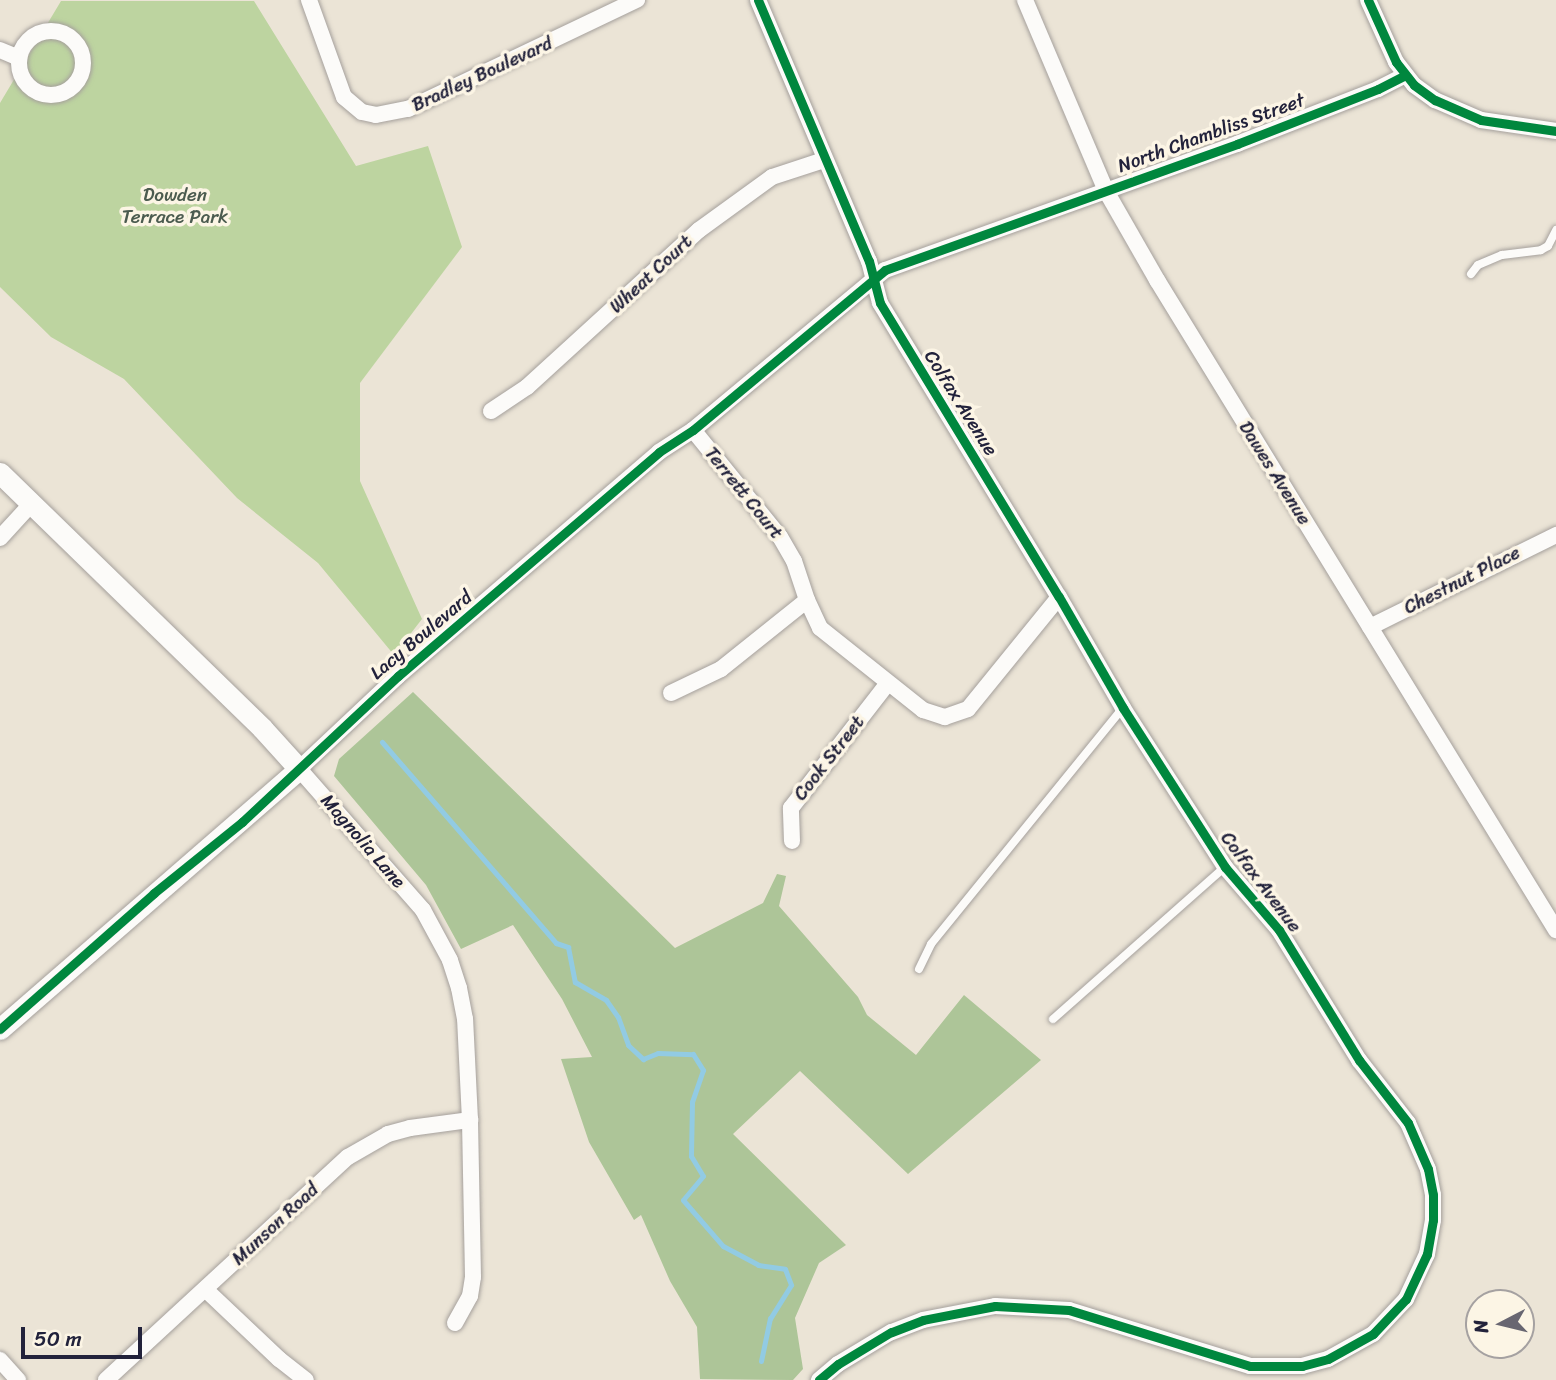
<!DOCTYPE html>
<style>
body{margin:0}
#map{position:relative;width:1556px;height:1380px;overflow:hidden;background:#ebe4d6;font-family:Sriracha,sans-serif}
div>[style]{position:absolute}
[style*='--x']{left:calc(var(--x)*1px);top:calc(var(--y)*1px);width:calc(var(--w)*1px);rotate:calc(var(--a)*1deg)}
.green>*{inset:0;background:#bdd4a0}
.forest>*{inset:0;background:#adc598}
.stream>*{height:5px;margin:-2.5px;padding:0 2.5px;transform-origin:2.5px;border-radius:2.5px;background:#92cbe3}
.roads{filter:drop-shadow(0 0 2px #a5a09c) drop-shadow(0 0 2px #a5a09c)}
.lane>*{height:8px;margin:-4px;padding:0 4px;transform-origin:4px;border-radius:4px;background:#fcfbf9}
.street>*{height:16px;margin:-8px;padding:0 8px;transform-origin:8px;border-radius:8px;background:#fcfbf9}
.street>.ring{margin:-8px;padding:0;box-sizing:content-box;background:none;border:16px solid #fcfbf9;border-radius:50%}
.secondary>*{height:21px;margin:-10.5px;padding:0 10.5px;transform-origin:10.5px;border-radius:10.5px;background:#fcfbf9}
.cycleway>*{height:9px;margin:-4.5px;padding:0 4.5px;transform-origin:4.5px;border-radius:4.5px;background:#00873e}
span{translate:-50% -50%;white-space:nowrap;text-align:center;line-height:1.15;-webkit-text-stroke:7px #fcf5e5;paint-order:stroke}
.street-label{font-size:19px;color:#22223b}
.park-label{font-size:19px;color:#4b5b4f}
.north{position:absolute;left:1465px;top:1289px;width:70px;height:70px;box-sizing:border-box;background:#fcf5e5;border:2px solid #a5a1a1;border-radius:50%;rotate:263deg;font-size:19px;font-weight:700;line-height:28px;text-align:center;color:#22223b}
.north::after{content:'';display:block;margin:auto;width:24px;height:32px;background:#686671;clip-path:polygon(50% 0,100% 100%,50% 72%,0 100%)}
.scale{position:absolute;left:21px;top:1327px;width:121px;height:32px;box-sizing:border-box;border:4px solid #22223b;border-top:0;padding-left:9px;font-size:21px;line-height:24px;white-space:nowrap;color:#22223b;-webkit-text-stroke:5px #fcf5e5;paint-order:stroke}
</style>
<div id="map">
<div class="green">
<i style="clip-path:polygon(61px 1px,254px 1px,356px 166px,428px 146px,462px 247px,360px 383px,360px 481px,422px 619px,394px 655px,318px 563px,237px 498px,124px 379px,51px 337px,0 287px,0 103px)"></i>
</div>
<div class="forest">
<i style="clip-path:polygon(413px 692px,675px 948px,763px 903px,777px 874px,786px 876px,779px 906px,858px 997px,867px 1015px,916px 1055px,964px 995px,1041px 1060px,908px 1174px,800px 1071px,733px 1134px,846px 1245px,819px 1263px,795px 1318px,803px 1369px,793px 1380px,700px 1379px,697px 1327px,670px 1281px,641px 1215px,634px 1220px,589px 1142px,561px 1059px,592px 1057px,562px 999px,513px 925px,461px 949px,426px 885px,334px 776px,339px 759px)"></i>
</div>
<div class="stream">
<i style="--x:382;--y:742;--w:266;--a:49.1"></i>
<i style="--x:556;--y:943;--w:13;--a:18"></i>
<i style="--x:568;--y:947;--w:36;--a:79"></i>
<i style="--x:575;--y:982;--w:36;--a:30"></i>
<i style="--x:606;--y:1000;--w:21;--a:55"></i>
<i style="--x:618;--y:1017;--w:30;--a:70"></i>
<i style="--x:628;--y:1045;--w:21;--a:43"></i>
<i style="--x:643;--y:1059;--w:16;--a:-22"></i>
<i style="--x:658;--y:1053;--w:35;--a:2"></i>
<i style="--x:693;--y:1054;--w:19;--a:58"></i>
<i style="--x:703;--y:1070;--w:34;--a:109"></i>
<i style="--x:692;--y:1102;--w:54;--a:91.1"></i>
<i style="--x:691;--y:1156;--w:23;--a:59"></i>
<i style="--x:703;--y:1176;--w:31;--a:130"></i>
<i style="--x:683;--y:1200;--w:61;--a:49"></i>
<i style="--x:723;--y:1246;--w:40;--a:28"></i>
<i style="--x:758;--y:1265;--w:27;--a:8"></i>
<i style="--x:785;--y:1269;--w:17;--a:69"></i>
<i style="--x:791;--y:1285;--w:39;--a:122"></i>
<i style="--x:770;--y:1318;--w:44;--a:101.8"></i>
</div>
<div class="roads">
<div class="lane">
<i style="--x:1471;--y:274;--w:11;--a:-52"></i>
<i style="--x:1478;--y:265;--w:26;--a:-23"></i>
<i style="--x:1502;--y:255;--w:39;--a:-7"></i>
<i style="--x:1541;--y:250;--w:8;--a:-30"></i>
<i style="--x:1548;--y:246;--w:18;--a:-63"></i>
<i style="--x:919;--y:969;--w:28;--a:-64"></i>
<i style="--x:931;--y:944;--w:304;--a:-50.9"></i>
<i style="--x:1053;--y:1019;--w:230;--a:-41.5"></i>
</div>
<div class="street">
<i style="--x:309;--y:0;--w:103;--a:70.2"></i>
<i style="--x:344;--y:97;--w:23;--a:40"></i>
<i style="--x:362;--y:112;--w:14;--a:12"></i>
<i style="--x:376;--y:115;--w:33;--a:-11"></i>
<i style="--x:408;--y:109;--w:254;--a:-25.5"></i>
<i style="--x:758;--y:0;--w:284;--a:67"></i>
<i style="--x:869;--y:261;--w:43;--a:75.3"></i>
<i style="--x:880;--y:303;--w:344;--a:58.7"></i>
<i style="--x:1059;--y:597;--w:128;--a:60"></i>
<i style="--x:1123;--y:708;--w:189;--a:57.3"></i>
<i style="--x:1225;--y:867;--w:83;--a:49.4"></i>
<i style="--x:1279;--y:930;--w:153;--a:58.4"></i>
<i style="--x:1359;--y:1060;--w:80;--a:52.1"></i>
<i style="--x:1408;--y:1123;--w:50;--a:66.5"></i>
<i style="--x:1428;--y:1169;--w:26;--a:79"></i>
<i style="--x:1433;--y:1195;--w:25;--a:90"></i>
<i style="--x:1433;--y:1220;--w:35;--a:100"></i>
<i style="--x:1427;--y:1254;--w:50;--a:115"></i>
<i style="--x:1406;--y:1299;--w:48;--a:133.3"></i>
<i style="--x:1373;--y:1334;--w:51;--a:150.9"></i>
<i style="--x:1328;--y:1359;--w:27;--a:165"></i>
<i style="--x:1302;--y:1366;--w:52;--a:180"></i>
<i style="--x:1250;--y:1366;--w:189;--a:-162.8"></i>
<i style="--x:1069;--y:1310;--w:74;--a:-176.9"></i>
<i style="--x:995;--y:1306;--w:73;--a:169"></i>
<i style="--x:923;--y:1320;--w:34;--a:159"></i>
<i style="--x:891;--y:1332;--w:62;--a:148.9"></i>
<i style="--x:838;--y:1364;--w:25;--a:140"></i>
<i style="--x:1025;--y:0;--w:207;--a:67"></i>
<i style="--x:1106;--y:191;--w:103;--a:60.2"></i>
<i style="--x:1157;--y:280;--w:763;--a:58.46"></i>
<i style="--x:1368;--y:0;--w:68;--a:65.7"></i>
<i style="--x:1396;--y:62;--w:29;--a:52"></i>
<i style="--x:1414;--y:85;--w:26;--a:36"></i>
<i style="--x:1435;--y:100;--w:50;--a:23.5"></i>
<i style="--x:1481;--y:120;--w:76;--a:8.3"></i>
<i class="ring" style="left:19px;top:31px;width:48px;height:48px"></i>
<i style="--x:0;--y:50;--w:21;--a:23"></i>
<i style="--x:491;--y:411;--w:43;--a:-33.7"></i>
<i style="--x:527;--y:387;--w:233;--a:-42.4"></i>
<i style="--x:699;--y:230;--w:90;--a:-36"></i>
<i style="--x:772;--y:177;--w:55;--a:-18.1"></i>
<i style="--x:0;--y:538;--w:46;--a:-47.6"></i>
<i style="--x:807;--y:600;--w:31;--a:65"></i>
<i style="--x:820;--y:628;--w:132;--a:38.5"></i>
<i style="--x:923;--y:710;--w:23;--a:18"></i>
<i style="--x:945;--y:717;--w:24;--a:-19"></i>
<i style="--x:968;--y:709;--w:144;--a:-50.9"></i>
<i style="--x:1370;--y:627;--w:208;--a:-26.3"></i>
<i style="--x:671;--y:693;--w:55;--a:-25.6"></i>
<i style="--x:721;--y:669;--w:110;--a:-38.7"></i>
<i style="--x:807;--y:600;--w:41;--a:-108.4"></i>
<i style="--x:794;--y:561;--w:28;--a:-120"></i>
<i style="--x:780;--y:537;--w:138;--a:-129.1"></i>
<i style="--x:792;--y:841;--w:33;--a:-92"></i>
<i style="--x:791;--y:808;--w:158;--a:-52.2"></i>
<i style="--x:205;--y:1289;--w:102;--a:43.4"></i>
<i style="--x:279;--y:1359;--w:34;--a:38"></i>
<i style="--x:455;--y:1323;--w:31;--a:-61"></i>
<i style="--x:470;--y:1296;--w:19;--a:-81"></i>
<i style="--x:473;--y:1277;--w:157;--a:-91.1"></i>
<i style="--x:470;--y:1120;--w:101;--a:-92.8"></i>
<i style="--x:465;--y:1019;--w:32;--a:-101"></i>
<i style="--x:459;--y:988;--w:29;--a:-108"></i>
<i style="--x:450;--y:960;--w:57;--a:-118.4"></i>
<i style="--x:423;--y:910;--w:188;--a:-131.3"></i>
<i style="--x:299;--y:769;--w:136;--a:-43.2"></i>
<i style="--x:398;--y:676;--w:344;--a:-40.6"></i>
<i style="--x:659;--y:452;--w:40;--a:-32.9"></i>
<i style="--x:693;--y:430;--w:250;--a:-39.8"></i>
<i style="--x:885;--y:270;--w:374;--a:-19.7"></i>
<i style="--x:1237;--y:144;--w:151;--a:-21.3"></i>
<i style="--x:1378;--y:89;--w:30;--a:-27"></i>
<i style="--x:0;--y:1360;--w:27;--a:48"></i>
<i style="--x:106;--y:1380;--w:329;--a:-42.7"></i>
<i style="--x:348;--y:1157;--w:46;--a:-29.9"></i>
<i style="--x:388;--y:1134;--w:23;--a:-15"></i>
<i style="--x:410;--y:1128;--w:61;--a:-7.6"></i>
</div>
<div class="secondary">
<i style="--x:0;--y:473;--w:366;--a:44.2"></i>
<i style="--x:262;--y:728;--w:55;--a:47.9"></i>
<i style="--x:299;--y:769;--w:396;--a:139"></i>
</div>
</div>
<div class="cycleway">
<i style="--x:758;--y:0;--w:284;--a:67"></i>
<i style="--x:869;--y:261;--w:43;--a:75.3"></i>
<i style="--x:880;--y:303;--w:344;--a:58.7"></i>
<i style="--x:1059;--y:597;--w:128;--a:60"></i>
<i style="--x:1123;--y:708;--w:189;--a:57.3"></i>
<i style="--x:1225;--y:867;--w:83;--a:49.4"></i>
<i style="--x:1279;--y:930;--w:153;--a:58.4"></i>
<i style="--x:1359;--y:1060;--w:80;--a:52.1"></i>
<i style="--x:1408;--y:1123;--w:50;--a:66.5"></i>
<i style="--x:1428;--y:1169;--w:26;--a:79"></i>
<i style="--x:1433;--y:1195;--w:25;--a:90"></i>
<i style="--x:1433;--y:1220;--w:35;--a:100"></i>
<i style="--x:1427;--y:1254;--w:50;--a:115"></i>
<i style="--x:1406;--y:1299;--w:48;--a:133.3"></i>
<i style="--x:1373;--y:1334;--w:51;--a:150.9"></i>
<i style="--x:1328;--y:1359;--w:27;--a:165"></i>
<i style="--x:1302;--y:1366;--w:52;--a:180"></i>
<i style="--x:1250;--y:1366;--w:189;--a:-162.8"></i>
<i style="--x:1069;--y:1310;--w:74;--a:-176.9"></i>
<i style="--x:995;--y:1306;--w:73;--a:169"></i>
<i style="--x:923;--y:1320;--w:34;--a:159"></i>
<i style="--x:891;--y:1332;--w:62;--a:148.9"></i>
<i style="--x:838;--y:1364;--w:25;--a:140"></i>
<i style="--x:1368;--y:0;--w:68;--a:65.7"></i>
<i style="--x:1396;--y:62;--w:29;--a:52"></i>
<i style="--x:1414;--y:85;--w:26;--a:36"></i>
<i style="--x:1435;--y:100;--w:50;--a:23.5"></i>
<i style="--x:1481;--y:120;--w:76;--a:8.3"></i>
<i style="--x:0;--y:1029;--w:205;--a:-41.4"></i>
<i style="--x:154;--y:893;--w:113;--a:-38.9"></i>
<i style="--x:242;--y:822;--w:214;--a:-43.1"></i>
<i style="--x:398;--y:676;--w:344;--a:-40.6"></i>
<i style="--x:659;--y:452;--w:40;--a:-32.9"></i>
<i style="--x:693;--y:430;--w:250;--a:-39.8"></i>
<i style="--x:885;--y:270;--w:374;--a:-19.7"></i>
<i style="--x:1237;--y:144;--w:151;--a:-21.3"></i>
<i style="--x:1378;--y:89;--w:30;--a:-27"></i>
</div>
<div class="street-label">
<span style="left:482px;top:74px;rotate:-25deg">Bradley Boulevard</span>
<span style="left:1211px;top:133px;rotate:-20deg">North Chambliss Street</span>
<span style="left:651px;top:274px;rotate:-43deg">Wheat Court</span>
<span style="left:961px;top:403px;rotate:58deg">Colfax Avenue</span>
<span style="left:1275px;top:473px;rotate:58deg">Dawes Avenue</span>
<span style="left:744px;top:493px;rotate:51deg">Terrett Court</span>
<span style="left:1462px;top:580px;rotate:-27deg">Chestnut Place</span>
<span style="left:421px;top:635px;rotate:-40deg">Lacy Boulevard</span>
<span style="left:829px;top:758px;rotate:-52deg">Cook Street</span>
<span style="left:363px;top:841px;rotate:49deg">Magnolia Lane</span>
<span style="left:1261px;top:882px;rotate:53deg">Colfax Avenue</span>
<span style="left:275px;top:1224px;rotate:-43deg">Munson Road</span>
</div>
<div class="park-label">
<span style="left:175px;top:206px">Dowden<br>Terrace Park</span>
</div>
<div class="north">N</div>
<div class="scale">50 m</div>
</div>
